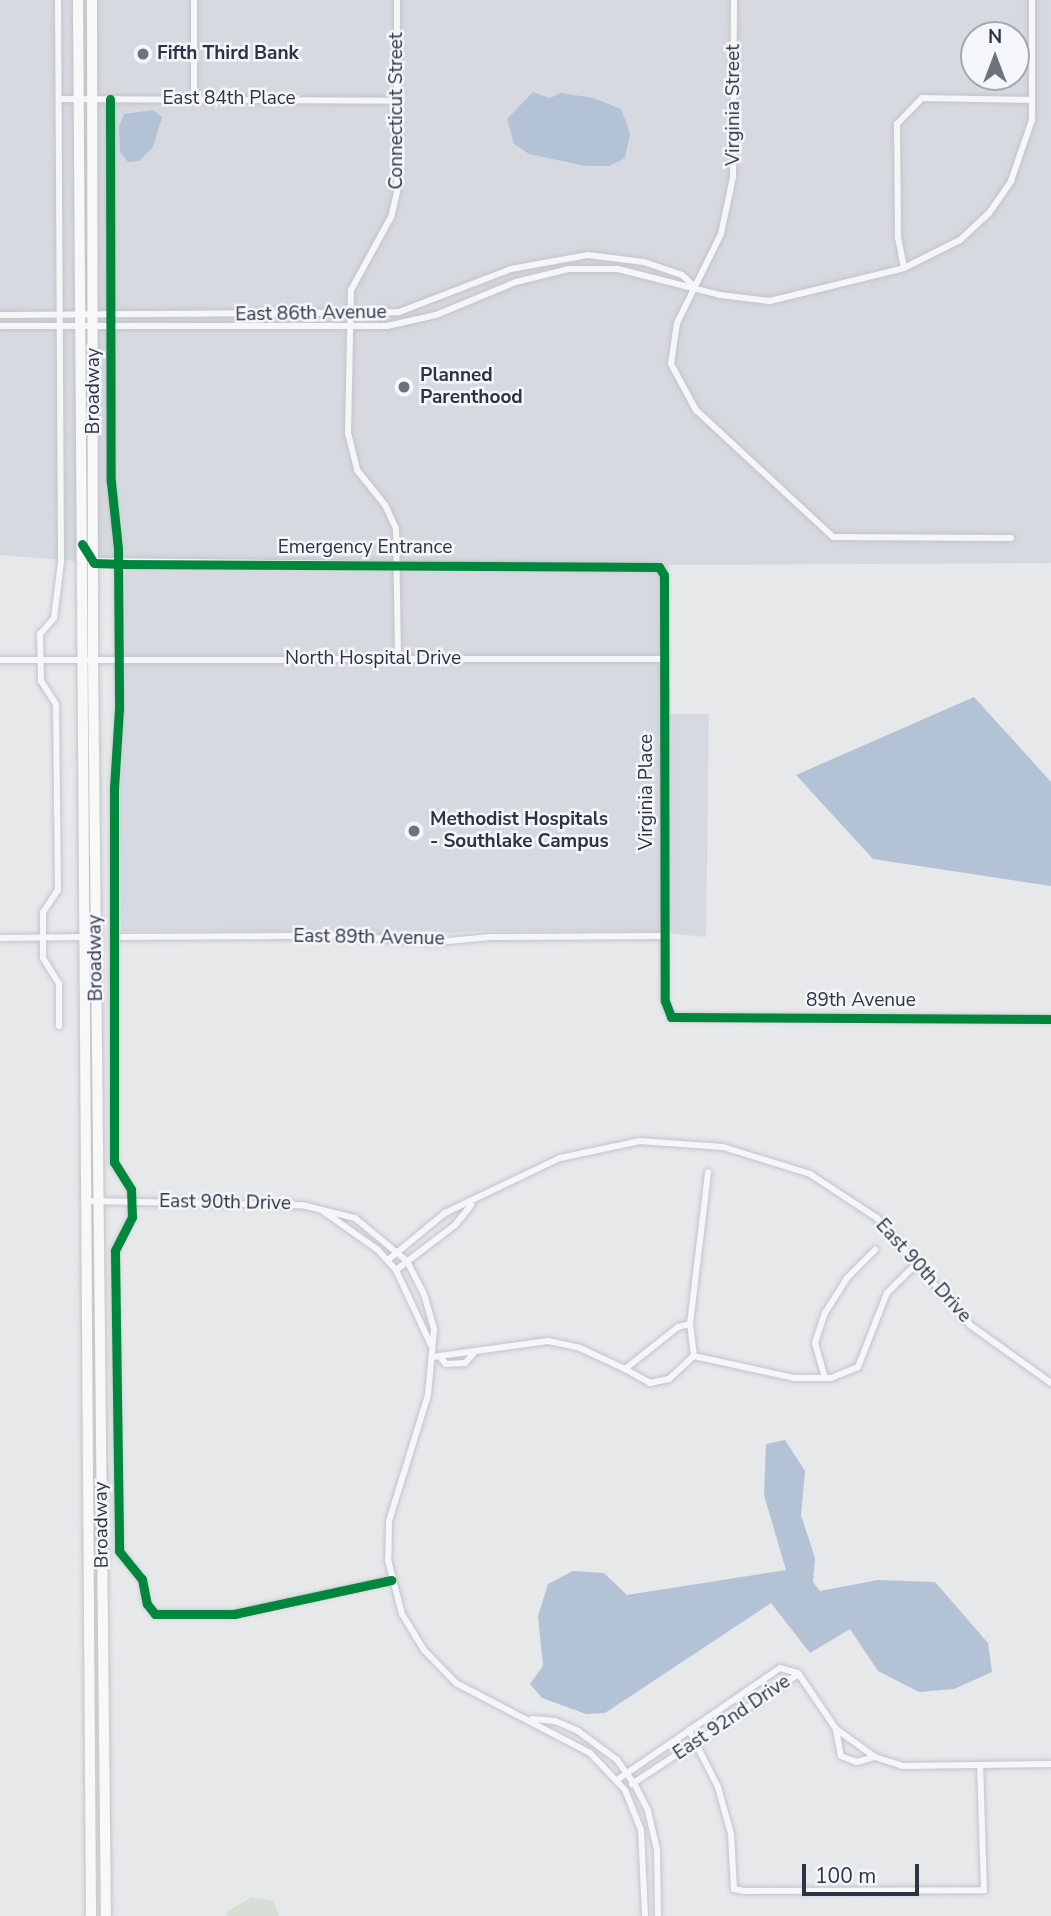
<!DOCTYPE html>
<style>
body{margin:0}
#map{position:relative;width:1051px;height:1916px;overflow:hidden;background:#e6e8ea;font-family:"Nunito Sans",sans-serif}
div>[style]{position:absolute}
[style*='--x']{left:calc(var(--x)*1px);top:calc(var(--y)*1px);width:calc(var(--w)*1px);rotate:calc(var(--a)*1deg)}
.built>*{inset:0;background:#d6d9df}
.green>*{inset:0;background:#d6ded6}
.water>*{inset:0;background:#b4c2d5}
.roads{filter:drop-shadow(0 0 2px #c3c4c8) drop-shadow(0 0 2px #c3c4c8)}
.street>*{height:6px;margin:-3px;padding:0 3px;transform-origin:3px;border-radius:3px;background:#f5f6f7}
.primary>*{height:10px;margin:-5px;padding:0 5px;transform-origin:5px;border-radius:5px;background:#f8f8f8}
.cycleway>*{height:9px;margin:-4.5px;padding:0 4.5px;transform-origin:4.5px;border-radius:4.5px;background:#00873e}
.dots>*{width:19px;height:19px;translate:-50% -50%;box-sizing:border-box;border:4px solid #f4f6f9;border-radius:50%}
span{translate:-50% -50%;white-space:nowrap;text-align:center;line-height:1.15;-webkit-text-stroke:5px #f4f6f9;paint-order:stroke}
.poi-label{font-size:19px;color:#2b3345;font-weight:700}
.left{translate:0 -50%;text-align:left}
.street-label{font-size:19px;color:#2b3345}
.north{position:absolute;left:960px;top:21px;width:70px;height:70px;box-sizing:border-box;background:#f4f6f9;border:2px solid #a4a8b1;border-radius:50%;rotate:0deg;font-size:19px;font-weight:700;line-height:28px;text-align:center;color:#2b3345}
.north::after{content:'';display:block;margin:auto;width:24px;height:32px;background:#6c727f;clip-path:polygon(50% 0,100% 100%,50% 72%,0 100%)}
.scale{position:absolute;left:802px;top:1864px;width:117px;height:32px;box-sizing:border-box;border:4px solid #2b3345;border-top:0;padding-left:9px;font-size:21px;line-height:24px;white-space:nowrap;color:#2b3345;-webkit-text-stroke:5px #f4f6f9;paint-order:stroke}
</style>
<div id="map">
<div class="built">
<i style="clip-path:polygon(evenodd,0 0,1051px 0,1051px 563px,668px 565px,670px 714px,709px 714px,706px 937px,657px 932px,485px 931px,385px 936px,334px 931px,121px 931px,119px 731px,124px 705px,125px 565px,0 555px,0 0,974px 35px,1016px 35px,1016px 77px,974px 77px,974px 35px)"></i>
</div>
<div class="green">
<i style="clip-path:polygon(252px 1897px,273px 1901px,279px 1916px,227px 1916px,226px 1912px)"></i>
</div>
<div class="water">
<i style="clip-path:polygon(533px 92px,550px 98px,561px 93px,593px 98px,621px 109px,630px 133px,625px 158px,609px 166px,585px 166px,529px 154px,514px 144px,507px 119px)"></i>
<i style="clip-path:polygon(153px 110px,162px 117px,153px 147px,139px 161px,128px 162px,120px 152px,119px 127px,124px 114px)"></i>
<i style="clip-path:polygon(974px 697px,1051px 782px,1051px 886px,873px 859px,796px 775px)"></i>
<i style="clip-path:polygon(785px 1440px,805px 1471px,801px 1515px,815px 1558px,813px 1582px,820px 1591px,878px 1580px,935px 1582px,988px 1643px,992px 1672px,954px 1689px,919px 1692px,878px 1671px,850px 1629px,810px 1653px,771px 1603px,605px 1713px,586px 1714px,542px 1698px,530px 1684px,543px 1666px,538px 1616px,548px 1584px,573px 1571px,604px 1573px,627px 1595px,786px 1570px,764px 1495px,766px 1444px)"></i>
</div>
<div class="roads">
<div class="street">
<i style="--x:58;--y:0;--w:562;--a:89.69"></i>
<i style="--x:61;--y:562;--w:56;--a:97.1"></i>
<i style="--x:54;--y:618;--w:21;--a:131"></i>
<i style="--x:40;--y:634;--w:47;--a:88.8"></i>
<i style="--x:41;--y:681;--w:27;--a:57"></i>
<i style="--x:56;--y:704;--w:186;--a:89.4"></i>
<i style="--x:58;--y:890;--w:27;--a:124"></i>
<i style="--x:43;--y:912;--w:46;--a:90"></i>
<i style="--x:43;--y:958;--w:31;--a:58"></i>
<i style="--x:59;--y:984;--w:42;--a:90"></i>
<i style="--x:194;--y:0;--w:99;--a:90"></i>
<i style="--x:397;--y:0;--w:192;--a:90"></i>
<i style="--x:397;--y:192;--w:26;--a:103"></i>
<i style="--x:391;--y:217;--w:83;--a:118.7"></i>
<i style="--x:351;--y:290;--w:143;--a:91.2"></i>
<i style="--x:348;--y:433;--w:38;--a:76"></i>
<i style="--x:357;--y:470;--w:45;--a:51.3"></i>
<i style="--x:385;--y:505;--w:26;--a:65"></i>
<i style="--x:396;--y:529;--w:130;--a:89.1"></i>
<i style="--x:734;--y:0;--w:177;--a:90.3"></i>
<i style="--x:733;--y:177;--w:58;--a:101.9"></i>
<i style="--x:721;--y:234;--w:99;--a:116.3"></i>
<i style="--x:677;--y:323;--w:41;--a:98.3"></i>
<i style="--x:671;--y:364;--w:52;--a:61.5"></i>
<i style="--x:696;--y:410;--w:187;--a:42.8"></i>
<i style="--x:833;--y:537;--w:178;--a:0.3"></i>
<i style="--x:59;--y:99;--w:339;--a:0.3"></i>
<i style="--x:110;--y:99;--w:383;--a:89.9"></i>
<i style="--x:111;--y:482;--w:67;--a:84"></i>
<i style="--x:118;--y:549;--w:160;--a:89.6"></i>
<i style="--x:119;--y:709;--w:79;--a:93.6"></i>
<i style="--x:114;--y:788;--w:374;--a:90"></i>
<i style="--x:114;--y:1162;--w:32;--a:58"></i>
<i style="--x:131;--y:1189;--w:28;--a:88"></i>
<i style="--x:132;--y:1217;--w:38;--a:117"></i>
<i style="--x:115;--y:1251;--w:300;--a:89.2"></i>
<i style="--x:119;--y:1551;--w:36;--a:51"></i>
<i style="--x:142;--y:1579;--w:25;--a:79"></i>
<i style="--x:147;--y:1604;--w:13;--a:51"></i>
<i style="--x:155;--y:1614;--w:79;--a:0"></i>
<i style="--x:234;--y:1614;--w:161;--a:-12.2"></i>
<i style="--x:904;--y:268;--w:31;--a:-101"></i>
<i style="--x:898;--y:238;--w:114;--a:-90.5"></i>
<i style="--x:897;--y:124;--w:36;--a:-46"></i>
<i style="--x:922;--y:98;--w:110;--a:1"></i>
<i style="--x:0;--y:315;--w:399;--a:-0.4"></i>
<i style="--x:399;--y:312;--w:120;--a:-21"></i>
<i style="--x:511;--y:269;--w:78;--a:-10.3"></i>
<i style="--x:588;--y:255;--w:56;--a:7.1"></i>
<i style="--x:644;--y:262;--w:40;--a:18.9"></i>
<i style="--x:682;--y:275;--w:16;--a:43"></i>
<i style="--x:0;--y:326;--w:387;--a:0"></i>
<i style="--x:387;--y:326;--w:50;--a:-12.7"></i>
<i style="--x:436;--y:315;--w:87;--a:-22.4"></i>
<i style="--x:516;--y:282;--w:55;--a:-13.8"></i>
<i style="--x:569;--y:269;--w:49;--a:0"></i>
<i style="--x:618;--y:269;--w:105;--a:14.3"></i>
<i style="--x:720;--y:295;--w:50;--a:6.8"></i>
<i style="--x:770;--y:301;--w:138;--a:-13.8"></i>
<i style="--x:904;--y:268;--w:63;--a:-26.6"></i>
<i style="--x:960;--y:240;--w:40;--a:-43"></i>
<i style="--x:989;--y:213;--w:39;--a:-55"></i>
<i style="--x:1011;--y:181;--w:65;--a:-71"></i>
<i style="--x:1032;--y:120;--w:120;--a:-90"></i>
<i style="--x:92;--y:561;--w:567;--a:0.61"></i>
<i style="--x:659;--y:567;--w:9;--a:58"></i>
<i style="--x:664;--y:575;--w:426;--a:89.9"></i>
<i style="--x:665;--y:1001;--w:17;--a:69"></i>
<i style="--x:671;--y:1017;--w:380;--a:0.3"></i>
<i style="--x:0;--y:660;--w:664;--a:-0.09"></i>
<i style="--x:114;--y:937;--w:222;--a:-0.3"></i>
<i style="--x:336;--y:936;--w:101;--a:3.4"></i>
<i style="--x:437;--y:942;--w:54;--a:-5.3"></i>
<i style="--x:491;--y:937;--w:174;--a:-0.3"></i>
<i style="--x:0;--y:938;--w:84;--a:-0.7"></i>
<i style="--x:86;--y:1201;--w:216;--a:1.1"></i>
<i style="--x:302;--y:1205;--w:55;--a:13.8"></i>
<i style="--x:355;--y:1218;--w:67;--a:39.6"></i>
<i style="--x:407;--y:1261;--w:37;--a:63"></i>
<i style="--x:424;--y:1294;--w:37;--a:74"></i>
<i style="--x:434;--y:1330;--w:65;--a:95.3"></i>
<i style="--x:428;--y:1395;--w:132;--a:107.2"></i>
<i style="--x:389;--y:1521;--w:39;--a:91"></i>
<i style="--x:388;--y:1560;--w:56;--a:75.5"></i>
<i style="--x:402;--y:1614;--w:42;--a:58.6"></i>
<i style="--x:424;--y:1650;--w:46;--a:45.9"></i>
<i style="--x:456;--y:1683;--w:151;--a:27.6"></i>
<i style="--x:590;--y:1753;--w:51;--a:46.6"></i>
<i style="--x:625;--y:1790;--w:43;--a:68.2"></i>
<i style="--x:641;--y:1830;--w:86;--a:87.3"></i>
<i style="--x:323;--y:1211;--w:67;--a:35.3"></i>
<i style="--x:378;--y:1250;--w:27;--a:48"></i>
<i style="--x:396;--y:1270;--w:83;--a:65"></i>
<i style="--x:388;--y:1260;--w:74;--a:-39.5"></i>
<i style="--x:445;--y:1213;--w:127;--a:-25.6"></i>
<i style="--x:560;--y:1158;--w:82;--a:-12"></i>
<i style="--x:640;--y:1141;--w:83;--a:4.1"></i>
<i style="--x:723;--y:1147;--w:91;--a:17.2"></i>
<i style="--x:810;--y:1174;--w:80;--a:33.3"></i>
<i style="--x:877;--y:1218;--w:142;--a:49"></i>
<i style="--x:970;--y:1325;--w:100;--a:35.6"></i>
<i style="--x:396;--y:1270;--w:74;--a:-37.3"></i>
<i style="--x:455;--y:1225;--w:26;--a:-51"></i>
<i style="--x:690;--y:1324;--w:12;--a:166"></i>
<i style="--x:678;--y:1327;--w:68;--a:141.6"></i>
<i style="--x:625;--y:1369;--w:29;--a:29"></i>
<i style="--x:650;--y:1383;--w:19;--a:-12"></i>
<i style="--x:669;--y:1379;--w:34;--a:-43"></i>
<i style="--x:694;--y:1356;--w:32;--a:-97"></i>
<i style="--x:690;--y:1324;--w:153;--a:-83.2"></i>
<i style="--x:694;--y:1356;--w:102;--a:12.4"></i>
<i style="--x:794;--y:1378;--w:37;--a:0"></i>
<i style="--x:831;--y:1378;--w:29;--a:-22"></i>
<i style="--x:858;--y:1367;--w:79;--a:-68.6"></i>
<i style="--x:887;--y:1293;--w:44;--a:-45"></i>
<i style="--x:432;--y:1357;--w:117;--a:-7.9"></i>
<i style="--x:548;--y:1341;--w:33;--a:12"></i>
<i style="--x:580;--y:1348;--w:50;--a:25"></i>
<i style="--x:440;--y:1357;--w:9;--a:49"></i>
<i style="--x:446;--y:1364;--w:19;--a:-3"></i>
<i style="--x:465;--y:1363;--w:12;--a:-48"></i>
<i style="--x:825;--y:1378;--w:36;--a:-106"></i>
<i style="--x:815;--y:1343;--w:32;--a:-72"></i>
<i style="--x:825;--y:1313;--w:41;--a:-57.8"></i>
<i style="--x:847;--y:1278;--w:40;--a:-45"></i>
<i style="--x:798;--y:1673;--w:68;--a:55.8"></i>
<i style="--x:836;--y:1729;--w:48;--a:35.7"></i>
<i style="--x:875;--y:1757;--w:28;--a:18"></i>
<i style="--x:902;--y:1766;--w:149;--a:-0.8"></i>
<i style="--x:532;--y:1719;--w:23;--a:5"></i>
<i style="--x:555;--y:1721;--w:25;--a:23"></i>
<i style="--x:578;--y:1731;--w:49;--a:36.6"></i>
<i style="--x:617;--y:1760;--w:29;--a:54"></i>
<i style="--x:634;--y:1783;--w:31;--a:63"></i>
<i style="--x:648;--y:1811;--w:40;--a:77"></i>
<i style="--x:657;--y:1850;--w:66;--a:89.1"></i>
<i style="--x:836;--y:1729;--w:27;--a:80"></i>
<i style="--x:841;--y:1756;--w:17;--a:21"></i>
<i style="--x:857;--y:1762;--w:19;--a:-16"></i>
<i style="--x:689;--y:1730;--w:64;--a:63"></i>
<i style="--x:718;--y:1787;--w:49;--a:74.5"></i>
<i style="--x:731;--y:1834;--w:55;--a:86.9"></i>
<i style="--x:734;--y:1889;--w:10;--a:11"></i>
<i style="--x:744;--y:1891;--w:240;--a:-0.2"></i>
<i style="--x:984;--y:1890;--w:125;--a:-91.8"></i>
<i style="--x:617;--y:1780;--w:198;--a:-34.5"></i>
<i style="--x:780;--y:1668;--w:19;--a:16"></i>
<i style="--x:632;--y:1784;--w:199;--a:-33.5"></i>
</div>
<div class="primary">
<i style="--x:78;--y:0;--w:1916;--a:89.61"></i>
<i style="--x:92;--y:0;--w:660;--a:89.91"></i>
<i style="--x:93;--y:660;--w:1256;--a:89.41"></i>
</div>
</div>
<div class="cycleway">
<i style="--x:110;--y:99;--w:383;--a:89.9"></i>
<i style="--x:111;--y:482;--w:67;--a:84"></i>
<i style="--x:118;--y:549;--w:160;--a:89.6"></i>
<i style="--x:119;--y:709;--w:79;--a:93.6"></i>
<i style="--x:114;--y:788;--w:374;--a:90"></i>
<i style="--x:114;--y:1162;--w:32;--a:58"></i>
<i style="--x:131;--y:1189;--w:28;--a:88"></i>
<i style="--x:132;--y:1217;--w:38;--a:117"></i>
<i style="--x:115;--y:1251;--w:300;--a:89.2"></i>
<i style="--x:119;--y:1551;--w:36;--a:51"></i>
<i style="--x:142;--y:1579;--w:25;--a:79"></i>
<i style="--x:147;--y:1604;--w:13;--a:51"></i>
<i style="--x:155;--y:1614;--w:79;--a:0"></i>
<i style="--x:234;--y:1614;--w:161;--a:-12.2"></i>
<i style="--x:82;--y:544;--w:22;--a:58"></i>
<i style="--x:94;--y:563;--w:24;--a:2"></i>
<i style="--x:118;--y:564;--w:541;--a:0.32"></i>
<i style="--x:659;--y:567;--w:9;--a:58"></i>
<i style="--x:664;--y:575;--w:426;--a:89.9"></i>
<i style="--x:665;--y:1001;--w:17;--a:69"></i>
<i style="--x:671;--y:1017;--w:380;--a:0.3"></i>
</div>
<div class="dots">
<i style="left:143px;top:54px;background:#6c727f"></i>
<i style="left:404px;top:387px;background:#6c727f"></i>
<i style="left:414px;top:831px;background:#6c727f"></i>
</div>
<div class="poi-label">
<span class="left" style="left:157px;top:54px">Fifth Third Bank</span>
<span class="left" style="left:420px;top:387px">Planned<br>Parenthood</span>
<span class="left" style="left:430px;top:831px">Methodist Hospitals<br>- Southlake Campus</span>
</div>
<div class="street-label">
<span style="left:229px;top:99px">East 84th Place</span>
<span style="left:734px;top:105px;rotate:-90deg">Virginia Street</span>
<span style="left:397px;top:111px;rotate:-90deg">Connecticut Street</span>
<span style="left:311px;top:314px;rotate:-1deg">East 86th Avenue</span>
<span style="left:94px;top:391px;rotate:-90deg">Broadway</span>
<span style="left:365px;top:548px">Emergency Entrance</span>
<span style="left:373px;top:659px">North Hospital Drive</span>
<span style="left:647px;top:792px;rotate:-90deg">Virginia Place</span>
<span style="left:369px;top:938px;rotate:1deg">East 89th Avenue</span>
<span style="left:96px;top:958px;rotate:-91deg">Broadway</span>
<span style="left:861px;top:1001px">89th Avenue</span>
<span style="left:225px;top:1203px;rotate:1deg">East 90th Drive</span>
<span style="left:923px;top:1271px;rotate:48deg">East 90th Drive</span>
<span style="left:102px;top:1525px;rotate:-91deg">Broadway</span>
<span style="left:732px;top:1718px;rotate:-34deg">East 92nd Drive</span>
</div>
<div class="north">N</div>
<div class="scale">100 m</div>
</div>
